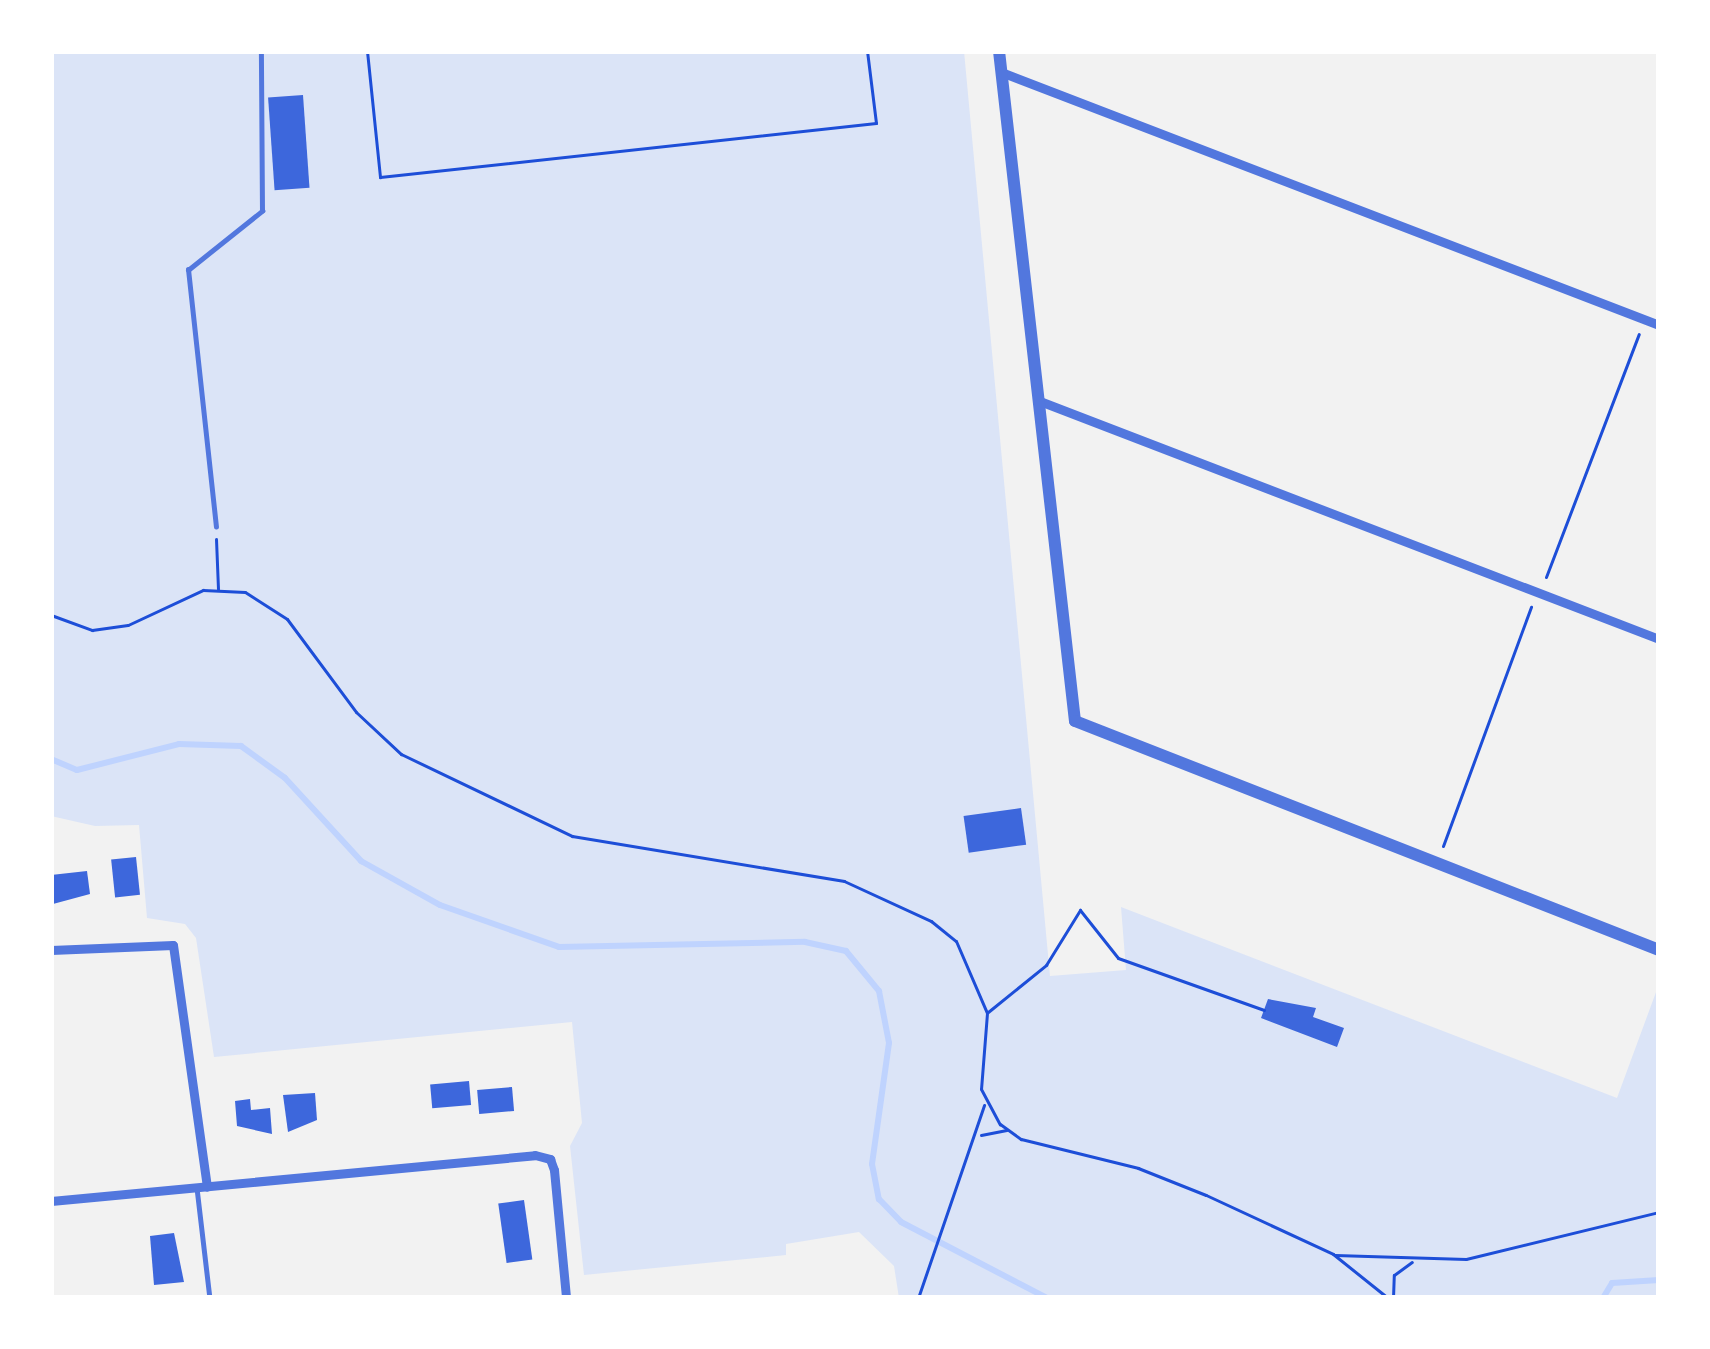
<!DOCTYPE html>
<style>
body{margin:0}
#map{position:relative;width:1710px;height:1349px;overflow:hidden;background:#f2f2f2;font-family:Quicksand,sans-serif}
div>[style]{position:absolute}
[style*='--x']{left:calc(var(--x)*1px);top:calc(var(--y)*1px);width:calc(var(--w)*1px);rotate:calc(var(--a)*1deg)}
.green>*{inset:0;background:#dbe4f7}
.stream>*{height:6px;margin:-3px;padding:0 3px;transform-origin:3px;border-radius:3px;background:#bfd3fe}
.building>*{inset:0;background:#3d67dc;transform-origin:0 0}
.path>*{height:3px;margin:-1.5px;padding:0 1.5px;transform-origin:1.5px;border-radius:1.5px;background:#1d4ed8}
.service>*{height:4.5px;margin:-2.25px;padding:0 2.25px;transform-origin:2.25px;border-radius:2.25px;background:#5277de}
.minor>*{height:9px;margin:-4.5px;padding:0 4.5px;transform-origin:4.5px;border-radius:4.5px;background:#5277de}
.tertiary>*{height:12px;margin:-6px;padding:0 6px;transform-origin:6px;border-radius:6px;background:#5277de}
span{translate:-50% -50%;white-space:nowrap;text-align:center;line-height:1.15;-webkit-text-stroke:12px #fff;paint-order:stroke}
.frame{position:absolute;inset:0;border:54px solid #fff;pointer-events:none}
</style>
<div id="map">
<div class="green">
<i style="clip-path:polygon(51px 51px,964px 51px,1050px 976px,1126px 970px,1121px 907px,1617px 1098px,1659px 984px,1659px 1298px,899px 1298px,894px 1266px,859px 1232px,786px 1244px,786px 1255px,584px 1275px,570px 1146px,582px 1123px,572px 1022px,214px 1057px,196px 938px,185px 924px,147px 918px,139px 825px,95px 826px,51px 816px)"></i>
</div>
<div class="stream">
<i style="--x:51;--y:759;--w:28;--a:23"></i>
<i style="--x:77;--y:770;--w:105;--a:-14.3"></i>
<i style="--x:179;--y:744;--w:62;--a:1.8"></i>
<i style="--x:241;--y:746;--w:54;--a:36"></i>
<i style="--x:285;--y:778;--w:113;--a:47.5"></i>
<i style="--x:361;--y:861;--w:90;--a:29.1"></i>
<i style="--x:440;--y:905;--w:126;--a:19.4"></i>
<i style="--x:559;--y:947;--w:246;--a:-1.2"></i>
<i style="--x:805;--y:942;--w:42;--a:12.4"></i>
<i style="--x:846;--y:951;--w:52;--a:50.5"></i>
<i style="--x:879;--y:991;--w:53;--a:79.1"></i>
<i style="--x:889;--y:1043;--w:122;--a:98"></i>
<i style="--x:872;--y:1164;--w:36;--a:79"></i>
<i style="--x:879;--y:1199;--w:32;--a:46"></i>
<i style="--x:901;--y:1222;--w:165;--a:27.5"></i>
<i style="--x:1603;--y:1298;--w:17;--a:-59"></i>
<i style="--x:1612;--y:1283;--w:47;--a:-3.7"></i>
</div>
<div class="building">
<i style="left:303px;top:95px;width:93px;height:35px;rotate:86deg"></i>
<i style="left:1021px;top:808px;width:37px;height:58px;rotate:82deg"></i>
<i style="left:136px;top:857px;width:38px;height:25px;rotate:84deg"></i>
<i style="clip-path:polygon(87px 871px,90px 894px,53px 904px,51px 875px)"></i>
<i style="clip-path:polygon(1268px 999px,1316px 1008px,1313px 1017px,1344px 1028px,1337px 1047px,1261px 1018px)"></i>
<i style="left:469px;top:1081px;width:24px;height:39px;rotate:85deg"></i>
<i style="left:512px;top:1087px;width:24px;height:35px;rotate:85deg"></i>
<i style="clip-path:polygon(315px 1093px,317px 1120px,288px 1132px,283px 1095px)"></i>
<i style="clip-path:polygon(250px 1099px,251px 1110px,270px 1108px,272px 1134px,237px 1126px,235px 1101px)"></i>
<i style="left:524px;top:1200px;width:60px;height:26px;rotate:82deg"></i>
<i style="clip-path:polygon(174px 1233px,184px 1282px,154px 1285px,150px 1236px)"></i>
</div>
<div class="path">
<i style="--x:367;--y:51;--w:127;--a:84.1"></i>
<i style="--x:380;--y:177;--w:499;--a:-6.2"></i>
<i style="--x:876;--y:123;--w:73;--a:-97.1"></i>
<i style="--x:216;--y:539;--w:50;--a:87.7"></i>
<i style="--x:1546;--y:577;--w:260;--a:-69.1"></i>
<i style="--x:51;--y:615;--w:44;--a:20.1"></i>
<i style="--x:92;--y:630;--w:36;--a:-8"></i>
<i style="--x:128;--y:625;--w:83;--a:-25"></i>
<i style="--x:203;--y:590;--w:42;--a:2.7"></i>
<i style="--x:245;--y:592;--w:50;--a:32.7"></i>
<i style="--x:287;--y:619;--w:116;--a:53.4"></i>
<i style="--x:356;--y:712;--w:62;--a:43"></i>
<i style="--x:401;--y:754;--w:190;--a:25.6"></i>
<i style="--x:572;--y:836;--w:276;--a:9.4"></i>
<i style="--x:844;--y:881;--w:96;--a:24.7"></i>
<i style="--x:931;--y:921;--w:32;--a:39"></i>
<i style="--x:956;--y:941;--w:78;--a:66.7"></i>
<i style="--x:987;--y:1013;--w:76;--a:94.5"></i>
<i style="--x:981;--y:1089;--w:40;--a:62"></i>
<i style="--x:1000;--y:1124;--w:26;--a:36"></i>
<i style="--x:1021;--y:1139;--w:121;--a:13.9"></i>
<i style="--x:1138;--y:1168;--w:73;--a:21.7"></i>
<i style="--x:1206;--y:1195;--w:140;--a:24.9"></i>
<i style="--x:1333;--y:1254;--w:70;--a:38.7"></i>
<i style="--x:1443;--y:846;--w:255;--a:-69.8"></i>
<i style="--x:988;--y:1012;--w:75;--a:-39"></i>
<i style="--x:1046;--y:965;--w:65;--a:-58.3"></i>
<i style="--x:1080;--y:910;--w:61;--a:51.6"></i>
<i style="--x:1118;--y:958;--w:155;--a:19.6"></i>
<i style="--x:981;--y:1135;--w:26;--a:-11"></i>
<i style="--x:1335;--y:1255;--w:131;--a:1.7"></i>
<i style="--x:1466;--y:1259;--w:199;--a:-13.7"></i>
<i style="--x:918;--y:1298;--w:204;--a:-71.1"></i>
<i style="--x:1393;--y:1298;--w:23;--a:-88"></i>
<i style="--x:1394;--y:1275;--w:22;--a:-36"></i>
</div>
<div class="service">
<i style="--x:216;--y:527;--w:259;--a:-96.2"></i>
<i style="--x:188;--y:270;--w:95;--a:-38.6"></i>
<i style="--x:262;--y:211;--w:160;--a:-90.4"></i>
<i style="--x:197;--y:1188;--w:111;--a:83.3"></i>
</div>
<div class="minor">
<i style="--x:1001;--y:72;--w:705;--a:21.03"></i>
<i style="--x:1037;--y:400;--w:666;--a:21.02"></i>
<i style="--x:51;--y:950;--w:122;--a:-2.3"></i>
<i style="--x:173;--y:945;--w:244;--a:82"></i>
<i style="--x:51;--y:1201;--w:486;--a:-5.4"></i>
<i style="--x:535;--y:1155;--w:16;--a:15"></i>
<i style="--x:550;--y:1159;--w:12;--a:70"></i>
<i style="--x:554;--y:1170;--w:129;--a:84.6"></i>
</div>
<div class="tertiary">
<i style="--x:999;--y:51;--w:674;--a:83.53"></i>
<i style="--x:1075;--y:721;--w:627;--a:21.41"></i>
</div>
<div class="frame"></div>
</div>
